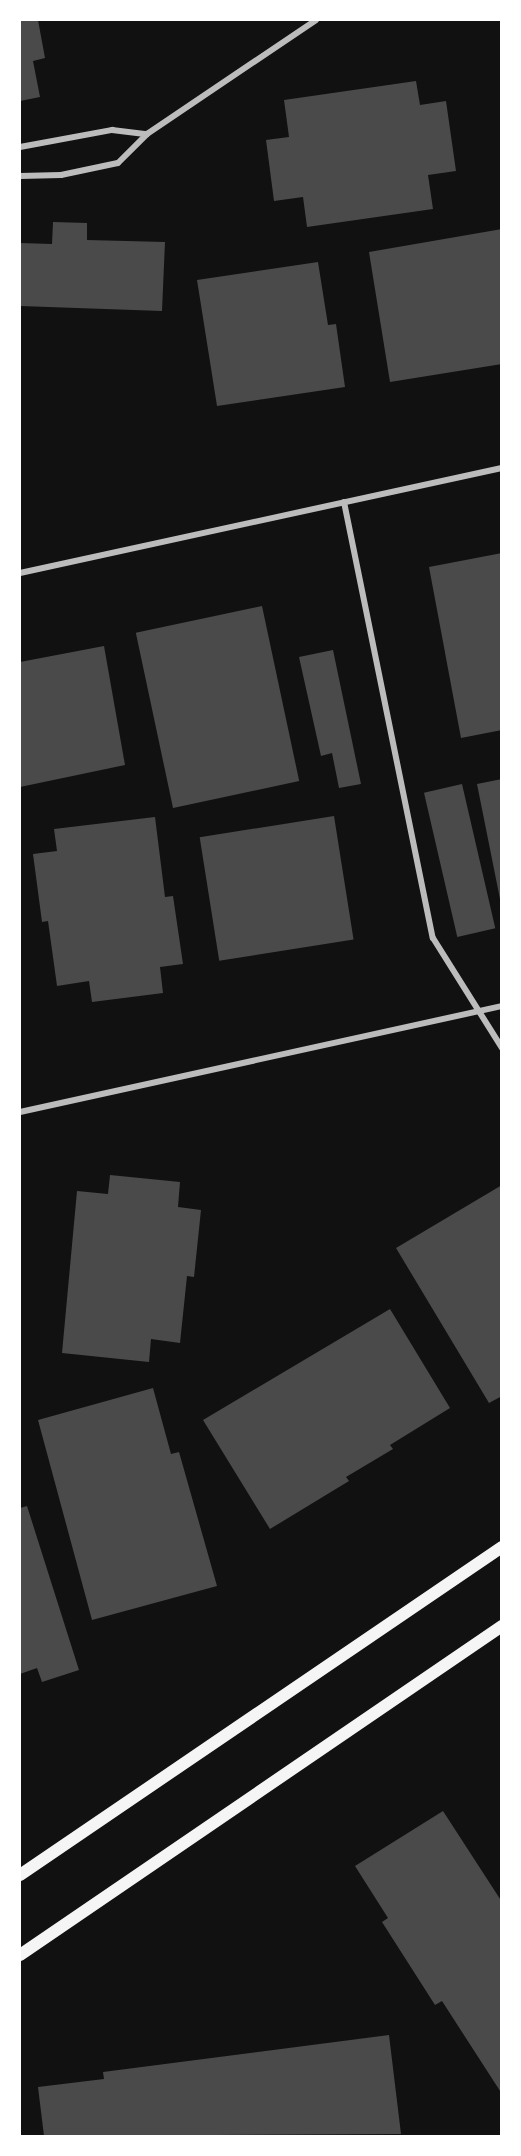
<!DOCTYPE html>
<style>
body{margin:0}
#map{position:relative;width:521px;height:2156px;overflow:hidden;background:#111;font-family:Rubik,sans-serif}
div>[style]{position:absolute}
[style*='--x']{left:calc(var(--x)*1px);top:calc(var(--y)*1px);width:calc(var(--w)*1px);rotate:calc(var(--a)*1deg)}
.building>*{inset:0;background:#4a4a4a;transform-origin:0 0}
.minor>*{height:6px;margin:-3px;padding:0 3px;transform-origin:3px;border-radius:3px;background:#bcbcbc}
.secondary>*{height:12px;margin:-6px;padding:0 6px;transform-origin:6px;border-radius:6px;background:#f5f5f5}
span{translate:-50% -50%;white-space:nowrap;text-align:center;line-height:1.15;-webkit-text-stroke:4.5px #fff;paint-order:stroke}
.frame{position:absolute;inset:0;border:21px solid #fff;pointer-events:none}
</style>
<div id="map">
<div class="building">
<i style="clip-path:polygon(20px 20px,38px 20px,45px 58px,33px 61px,40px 97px,20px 101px)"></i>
<i style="clip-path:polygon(416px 81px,420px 105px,446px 101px,456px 171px,428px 175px,433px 209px,307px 227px,303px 197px,274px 201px,266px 140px,289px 137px,284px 100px)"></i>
<i style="clip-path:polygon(53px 222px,87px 223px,87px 240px,165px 242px,162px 311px,20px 306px,20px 243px,52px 244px)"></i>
<i style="clip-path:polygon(502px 229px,502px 364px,390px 382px,369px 252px)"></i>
<i style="clip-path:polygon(318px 262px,328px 325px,336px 324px,345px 387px,217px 406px,197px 280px)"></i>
<i style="clip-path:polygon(502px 553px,502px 730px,461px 738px,429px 567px)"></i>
<i style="left:262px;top:606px;width:179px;height:129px;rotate:78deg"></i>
<i style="clip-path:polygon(104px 646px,125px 765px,20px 787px,20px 662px)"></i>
<i style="clip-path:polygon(333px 650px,361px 784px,339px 788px,332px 753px,321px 756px,299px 657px)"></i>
<i style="clip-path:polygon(502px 779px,502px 899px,500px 899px,477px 784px)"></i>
<i style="left:462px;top:784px;width:148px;height:39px;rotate:77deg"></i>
<i style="left:334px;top:816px;width:125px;height:136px;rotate:81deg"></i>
<i style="clip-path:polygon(155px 817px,165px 897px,173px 896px,183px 964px,160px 967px,163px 993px,92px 1002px,89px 981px,57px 986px,48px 921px,42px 922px,33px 854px,57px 851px,54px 829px)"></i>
<i style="clip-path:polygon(110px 1175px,180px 1182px,178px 1207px,201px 1210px,194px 1277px,187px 1276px,180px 1343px,151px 1339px,149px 1362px,62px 1353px,77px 1191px,108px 1194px)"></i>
<i style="clip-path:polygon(502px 1185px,502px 1396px,489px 1403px,396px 1248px)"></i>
<i style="clip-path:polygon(390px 1309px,450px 1408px,390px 1445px,393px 1449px,346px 1477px,349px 1481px,270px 1529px,203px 1420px)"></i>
<i style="clip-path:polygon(153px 1388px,171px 1454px,179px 1452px,217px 1586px,92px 1620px,38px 1420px)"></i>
<i style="clip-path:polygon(27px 1506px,79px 1670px,42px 1682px,37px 1668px,20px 1674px,20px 1508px)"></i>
<i style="clip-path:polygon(443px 1811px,502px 1902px,502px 2094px,442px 2001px,435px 2005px,382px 1922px,388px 1918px,355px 1866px)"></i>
<i style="clip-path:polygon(389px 2035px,401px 2134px,44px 2136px,38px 2087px,104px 2079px,103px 2072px)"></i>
</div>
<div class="minor">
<i style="--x:20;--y:147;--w:94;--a:-10.5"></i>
<i style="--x:112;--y:130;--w:35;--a:7"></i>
<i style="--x:20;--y:176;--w:41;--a:-1.4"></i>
<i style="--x:61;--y:175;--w:58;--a:-11.9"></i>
<i style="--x:118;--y:163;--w:41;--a:-45"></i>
<i style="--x:147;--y:134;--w:204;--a:-34"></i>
<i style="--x:344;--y:502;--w:445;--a:78.5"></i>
<i style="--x:433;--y:938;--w:130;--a:57.9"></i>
<i style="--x:20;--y:573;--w:493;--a:-12.3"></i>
<i style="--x:20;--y:1112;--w:494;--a:-12.4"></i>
</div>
<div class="secondary">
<i style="--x:20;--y:1875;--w:583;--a:-34.24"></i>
<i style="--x:20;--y:1955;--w:584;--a:-34.32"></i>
</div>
<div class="frame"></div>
</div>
